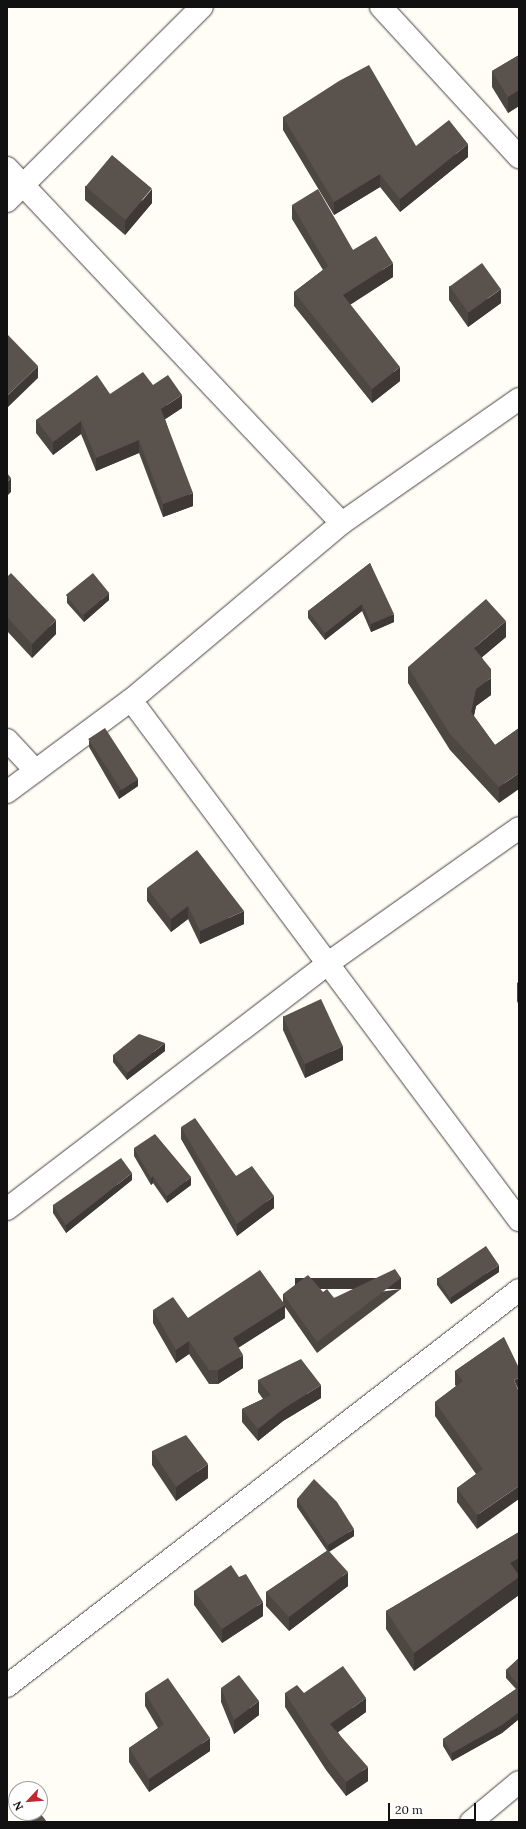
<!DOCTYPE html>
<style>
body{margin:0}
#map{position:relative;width:526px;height:1829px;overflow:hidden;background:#fffdf5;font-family:Lora,serif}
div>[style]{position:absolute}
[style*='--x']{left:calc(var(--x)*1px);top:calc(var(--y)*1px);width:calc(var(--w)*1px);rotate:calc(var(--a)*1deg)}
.roads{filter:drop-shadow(0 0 1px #444) drop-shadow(0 0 1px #444)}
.minor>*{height:22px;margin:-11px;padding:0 11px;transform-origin:11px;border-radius:11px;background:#fff}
.wall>*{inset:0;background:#4d4742}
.shaded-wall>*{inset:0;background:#3f3936;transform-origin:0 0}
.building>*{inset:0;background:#5a524d;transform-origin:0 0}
span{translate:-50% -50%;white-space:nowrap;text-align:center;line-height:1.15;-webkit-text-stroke:4px #fff;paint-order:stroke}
.frame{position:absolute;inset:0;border:8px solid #111;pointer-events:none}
.north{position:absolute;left:8px;top:1781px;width:40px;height:40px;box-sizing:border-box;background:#fff;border:1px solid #a0a0a0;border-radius:50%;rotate:244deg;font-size:11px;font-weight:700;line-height:16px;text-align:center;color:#111}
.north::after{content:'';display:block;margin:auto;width:14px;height:18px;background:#c4262e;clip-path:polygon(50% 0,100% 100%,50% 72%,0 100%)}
.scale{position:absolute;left:388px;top:1803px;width:88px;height:18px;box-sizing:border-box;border:2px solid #111;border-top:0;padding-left:5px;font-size:12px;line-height:14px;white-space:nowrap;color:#111;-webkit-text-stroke:3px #fff;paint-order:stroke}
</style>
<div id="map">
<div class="roads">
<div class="minor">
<i style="--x:381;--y:7;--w:204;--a:47.4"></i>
<i style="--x:7;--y:168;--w:488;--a:46.7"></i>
<i style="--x:7;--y:201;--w:275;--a:-44.9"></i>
<i style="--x:131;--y:700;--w:649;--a:53.27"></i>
<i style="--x:7;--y:740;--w:42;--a:46.9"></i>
<i style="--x:7;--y:792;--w:154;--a:-36.6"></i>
<i style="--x:131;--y:700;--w:275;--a:-40"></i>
<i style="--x:342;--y:523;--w:216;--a:-35"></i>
<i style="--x:7;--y:1209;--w:403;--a:-37.4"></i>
<i style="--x:327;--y:964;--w:235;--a:-35.3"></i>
<i style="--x:7;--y:1686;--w:647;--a:-37.72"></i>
<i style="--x:471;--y:1822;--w:62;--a:-39.8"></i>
</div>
</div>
<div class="wall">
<i style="clip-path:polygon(519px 55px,519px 106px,508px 113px,492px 87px,492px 71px)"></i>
<i style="clip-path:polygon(283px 117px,416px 146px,468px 157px,400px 212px,380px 187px,334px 215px,283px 130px)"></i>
<i style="clip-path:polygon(85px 186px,152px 203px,125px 235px,85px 200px)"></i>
<i style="clip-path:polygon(292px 205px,353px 250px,393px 277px,350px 305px,400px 381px,372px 403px,294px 306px,294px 292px,323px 270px,292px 219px)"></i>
<i style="clip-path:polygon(449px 286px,501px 303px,468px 327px,449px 300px)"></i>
<i style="clip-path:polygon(110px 394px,182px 408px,165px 419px,193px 506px,163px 517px,139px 453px,96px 471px,81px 434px,53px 455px,36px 433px,36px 420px)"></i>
<i style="clip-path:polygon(370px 563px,394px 622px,371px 632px,362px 611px,325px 640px,308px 618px,308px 611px)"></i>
<i style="clip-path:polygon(7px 577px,56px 634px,32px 658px,7px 631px)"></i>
<i style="clip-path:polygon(67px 596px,109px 600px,84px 622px,67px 603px)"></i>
<i style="clip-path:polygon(506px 637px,482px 657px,491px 695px,476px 706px,474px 716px,495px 745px,519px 728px,499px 803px,450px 750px,408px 683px,408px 667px)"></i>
<i style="clip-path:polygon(89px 740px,138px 786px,119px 799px,89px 747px)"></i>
<i style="clip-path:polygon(147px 888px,244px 924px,200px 944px,188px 919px,171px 932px,147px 901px)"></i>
<i style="clip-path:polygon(519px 982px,519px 1006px,517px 1001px,517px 983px)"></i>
<i style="clip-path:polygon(283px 1016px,343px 1060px,305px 1078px,283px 1030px)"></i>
<i style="clip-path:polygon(165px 1051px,127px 1080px,113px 1062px,113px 1055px)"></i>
<i style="clip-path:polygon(181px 1127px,236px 1176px,274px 1208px,237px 1236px,181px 1139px)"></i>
<i style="clip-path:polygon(134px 1148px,191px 1185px,167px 1203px,153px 1183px,151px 1185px,134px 1156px)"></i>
<i style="clip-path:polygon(132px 1180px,66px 1233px,53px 1213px,53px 1205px)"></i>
<i style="clip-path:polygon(499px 1272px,451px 1304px,437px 1285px,437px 1278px)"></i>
<i style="clip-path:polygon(401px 1289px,317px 1353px,285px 1307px,285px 1318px,238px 1348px,243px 1368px,218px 1384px,209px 1384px,189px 1354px,176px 1363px,153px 1323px,153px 1310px,188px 1318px,283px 1302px,283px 1294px,323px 1292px,334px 1298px)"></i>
<i style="clip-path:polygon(504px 1337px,477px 1529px,457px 1502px,457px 1488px,476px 1474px,435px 1416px,435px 1402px,456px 1386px,455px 1385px,455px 1371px)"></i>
<i style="clip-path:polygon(258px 1380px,321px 1398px,283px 1421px,258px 1441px,242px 1422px,242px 1409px,263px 1399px,258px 1392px)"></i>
<i style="clip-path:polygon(152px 1451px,208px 1478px,176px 1501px,152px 1465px)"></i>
<i style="clip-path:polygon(297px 1499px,354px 1536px,329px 1552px,348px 1586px,289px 1631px,266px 1606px,266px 1592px,327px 1551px,297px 1507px)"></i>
<i style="clip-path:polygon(519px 1532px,519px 1595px,414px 1671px,386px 1629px,386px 1611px)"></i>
<i style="clip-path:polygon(239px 1577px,263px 1616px,222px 1643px,194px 1605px,194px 1591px)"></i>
<i style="clip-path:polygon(519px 1658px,519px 1719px,502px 1733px,452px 1761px,443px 1746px,443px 1739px,516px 1689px,506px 1678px,506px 1670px)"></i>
<i style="clip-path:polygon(221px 1688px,259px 1715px,234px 1734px,221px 1702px)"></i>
<i style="clip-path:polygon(145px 1693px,210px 1751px,149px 1792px,129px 1762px,129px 1748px,158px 1728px,145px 1706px)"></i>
<i style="clip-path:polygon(285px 1693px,304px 1693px,366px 1712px,338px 1732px,368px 1781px,346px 1796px,326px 1770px,285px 1707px)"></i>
</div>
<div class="shaded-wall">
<i style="clip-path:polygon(519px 90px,519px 106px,508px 113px,508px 97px)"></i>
<i style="clip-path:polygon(468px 144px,468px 157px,400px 212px,400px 199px)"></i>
<i style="clip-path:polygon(380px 174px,380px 187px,334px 215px,334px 202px)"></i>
<i style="clip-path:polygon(152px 189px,152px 203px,125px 235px,125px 221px)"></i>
<i style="clip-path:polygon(393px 263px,393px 277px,343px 309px,343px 295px)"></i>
<i style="clip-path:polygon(501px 289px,501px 303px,468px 327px,468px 313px)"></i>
<i style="clip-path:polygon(38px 366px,38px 378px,7px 408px,7px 396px)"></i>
<i style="clip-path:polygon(400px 367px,400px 381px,372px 403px,372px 389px)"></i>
<i style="clip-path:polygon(182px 395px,182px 408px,161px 422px,161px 409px)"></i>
<i style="clip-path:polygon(81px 421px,81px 434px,53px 455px,53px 442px)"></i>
<i style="clip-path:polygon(139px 440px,139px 453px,96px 471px,96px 458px)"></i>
<i style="clip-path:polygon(11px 478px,11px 492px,7px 496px,7px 482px)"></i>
<i style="clip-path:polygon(193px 493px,193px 506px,163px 517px,163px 504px)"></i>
<i style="clip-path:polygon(109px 593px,109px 600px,84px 622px,84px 615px)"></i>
<i style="clip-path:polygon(362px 604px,362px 611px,325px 640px,325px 633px)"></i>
<i style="clip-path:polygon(394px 614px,394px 622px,371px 632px,371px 624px)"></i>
<i style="clip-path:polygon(56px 620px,56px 634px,32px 658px,32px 644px)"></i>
<i style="clip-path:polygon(506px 621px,506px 637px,474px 664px,474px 648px)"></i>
<i style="clip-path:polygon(491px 678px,491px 695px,476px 706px,471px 729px,471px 712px,476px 689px)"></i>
<i style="clip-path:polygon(519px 773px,519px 789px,499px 803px,499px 787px)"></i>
<i style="clip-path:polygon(138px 779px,138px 786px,119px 799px,119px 791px)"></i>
<i style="clip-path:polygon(188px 906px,188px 919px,171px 932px,171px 919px)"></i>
<i style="clip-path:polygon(244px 911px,244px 924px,200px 944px,200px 931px)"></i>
<i style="clip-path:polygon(165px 1043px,165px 1051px,127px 1080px,127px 1073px)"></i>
<i style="clip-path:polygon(343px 1046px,343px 1060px,305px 1078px,305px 1064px)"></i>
<i style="clip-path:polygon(132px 1173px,132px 1180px,66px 1233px,66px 1225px)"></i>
<i style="clip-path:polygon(153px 1176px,153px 1183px,151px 1185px,151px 1178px)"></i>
<i style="clip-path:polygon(191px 1177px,191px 1185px,167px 1203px,167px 1196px)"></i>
<i style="clip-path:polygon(274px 1196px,274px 1208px,237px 1236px,237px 1224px)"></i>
<i style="clip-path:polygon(499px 1265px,499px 1272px,451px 1304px,451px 1296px)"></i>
<i style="left:401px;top:1278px;width:11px;height:106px;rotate:90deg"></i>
<i style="clip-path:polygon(285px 1305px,285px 1318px,233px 1351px,233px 1338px)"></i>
<i style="clip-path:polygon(189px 1341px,189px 1354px,176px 1363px,176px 1350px)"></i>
<i style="clip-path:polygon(243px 1355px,243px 1368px,218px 1384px,218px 1370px)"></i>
<i style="clip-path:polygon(519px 1378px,519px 1391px,514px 1380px)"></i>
<i style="clip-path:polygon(321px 1385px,321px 1398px,283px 1421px,258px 1441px,258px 1429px,283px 1409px)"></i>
<i style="clip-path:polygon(208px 1464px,208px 1478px,176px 1501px,176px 1487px)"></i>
<i style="clip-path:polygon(519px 1486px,519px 1499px,477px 1529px,477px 1515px)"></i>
<i style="clip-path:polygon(354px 1529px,354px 1536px,328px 1552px,328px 1545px)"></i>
<i style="clip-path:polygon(519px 1558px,519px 1576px,510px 1563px)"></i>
<i style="clip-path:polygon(348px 1572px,348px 1586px,289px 1631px,289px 1617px)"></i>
<i style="clip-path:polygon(519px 1577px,519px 1595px,414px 1671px,414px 1653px)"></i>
<i style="clip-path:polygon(263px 1602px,263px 1616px,222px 1643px,222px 1629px)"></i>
<i style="clip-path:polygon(366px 1698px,366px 1712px,330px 1738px,330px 1724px)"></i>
<i style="clip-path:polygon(259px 1701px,259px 1715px,234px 1734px,234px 1720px)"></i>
<i style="clip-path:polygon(519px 1712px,519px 1719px,502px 1733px,452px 1761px,452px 1753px)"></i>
<i style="clip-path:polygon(210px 1738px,210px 1751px,149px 1792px,149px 1779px)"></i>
<i style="clip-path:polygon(368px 1767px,368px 1781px,346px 1796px,346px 1782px)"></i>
</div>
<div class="building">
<i style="clip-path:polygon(519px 55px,519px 90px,508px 97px,492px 71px)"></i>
<i style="clip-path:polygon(369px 65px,416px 146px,449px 120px,468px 144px,400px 199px,380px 174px,334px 202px,283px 117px,339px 81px)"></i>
<i style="left:112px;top:155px;width:52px;height:41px;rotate:40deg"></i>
<i style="clip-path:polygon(318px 189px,353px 250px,376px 236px,393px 263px,343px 295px,400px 367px,372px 389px,294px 292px,328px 266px,292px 205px)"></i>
<i style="left:482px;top:263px;width:32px;height:40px;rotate:54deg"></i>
<i style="clip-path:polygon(7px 334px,38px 366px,7px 396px)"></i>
<i style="clip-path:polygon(143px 372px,153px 385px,168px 375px,182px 395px,161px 409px,193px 493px,163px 504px,139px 440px,96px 458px,81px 421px,53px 442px,36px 420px,97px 375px,110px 394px)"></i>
<i style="clip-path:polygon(7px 473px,11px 478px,7px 482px)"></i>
<i style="clip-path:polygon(370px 563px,394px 614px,371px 624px,362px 604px,325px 633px,308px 611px)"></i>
<i style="clip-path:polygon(11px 573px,56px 620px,32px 644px,7px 617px,7px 577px)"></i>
<i style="left:93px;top:573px;width:26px;height:35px;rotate:51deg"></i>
<i style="clip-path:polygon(486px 599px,506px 621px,474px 648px,491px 669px,491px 678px,476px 689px,471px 712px,495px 745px,519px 728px,519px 773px,499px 787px,450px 734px,408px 667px)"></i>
<i style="left:105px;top:728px;width:61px;height:20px;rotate:57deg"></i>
<i style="clip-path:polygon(197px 850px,244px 911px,200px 931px,188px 906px,171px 919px,147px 888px)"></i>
<i style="clip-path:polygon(519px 982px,519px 988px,517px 983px)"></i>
<i style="left:321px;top:999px;width:52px;height:42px;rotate:65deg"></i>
<i style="clip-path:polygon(139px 1034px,165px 1043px,127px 1073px,113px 1055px)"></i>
<i style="clip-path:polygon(195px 1118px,236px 1176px,252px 1166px,274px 1196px,237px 1224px,181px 1127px)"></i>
<i style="clip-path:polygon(155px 1134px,191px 1177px,167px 1196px,153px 1176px,151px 1178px,134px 1148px)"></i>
<i style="clip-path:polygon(121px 1158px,132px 1173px,66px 1225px,53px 1205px)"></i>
<i style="left:486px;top:1246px;width:23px;height:59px;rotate:56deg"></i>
<i style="clip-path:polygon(395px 1269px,401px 1278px,317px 1342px,283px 1294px,308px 1275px,323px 1292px,327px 1289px,334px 1298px)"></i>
<i style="clip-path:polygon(260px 1270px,285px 1305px,233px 1338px,243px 1355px,218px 1370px,209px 1370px,189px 1341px,176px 1350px,153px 1310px,173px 1297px,188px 1318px)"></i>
<i style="clip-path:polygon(504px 1337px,519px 1368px,519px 1378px,514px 1380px,519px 1392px,519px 1486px,477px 1515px,457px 1488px,483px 1469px,435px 1402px,463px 1381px,455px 1371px)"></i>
<i style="clip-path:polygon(301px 1359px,321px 1385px,283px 1409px,258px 1429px,242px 1409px,271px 1395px,258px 1380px)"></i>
<i style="clip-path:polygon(186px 1435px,208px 1464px,176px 1487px,152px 1451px)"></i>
<i style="clip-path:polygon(314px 1479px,337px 1502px,354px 1529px,328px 1545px,297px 1499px)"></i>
<i style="clip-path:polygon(519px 1532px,519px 1558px,510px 1563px,519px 1575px,519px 1577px,414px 1653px,386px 1611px)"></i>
<i style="clip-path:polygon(328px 1550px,348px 1572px,289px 1617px,266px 1592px)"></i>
<i style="clip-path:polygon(231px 1565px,239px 1577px,246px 1574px,263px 1602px,222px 1629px,194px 1591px)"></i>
<i style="clip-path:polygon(519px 1658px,519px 1686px,506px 1670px)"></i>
<i style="clip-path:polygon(343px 1666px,366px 1698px,330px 1724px,368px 1767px,346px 1782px,326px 1756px,285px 1693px,297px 1685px,304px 1693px)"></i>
<i style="clip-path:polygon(239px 1675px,259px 1701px,234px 1720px,221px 1688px)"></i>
<i style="clip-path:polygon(168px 1678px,210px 1738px,149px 1779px,129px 1748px,164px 1724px,145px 1693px)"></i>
<i style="clip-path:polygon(519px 1687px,519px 1712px,502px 1725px,452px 1753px,443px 1739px)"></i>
<i style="clip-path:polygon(37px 1813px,40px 1813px,47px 1822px,25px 1822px)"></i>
</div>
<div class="frame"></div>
<div class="north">N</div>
<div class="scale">20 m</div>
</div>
